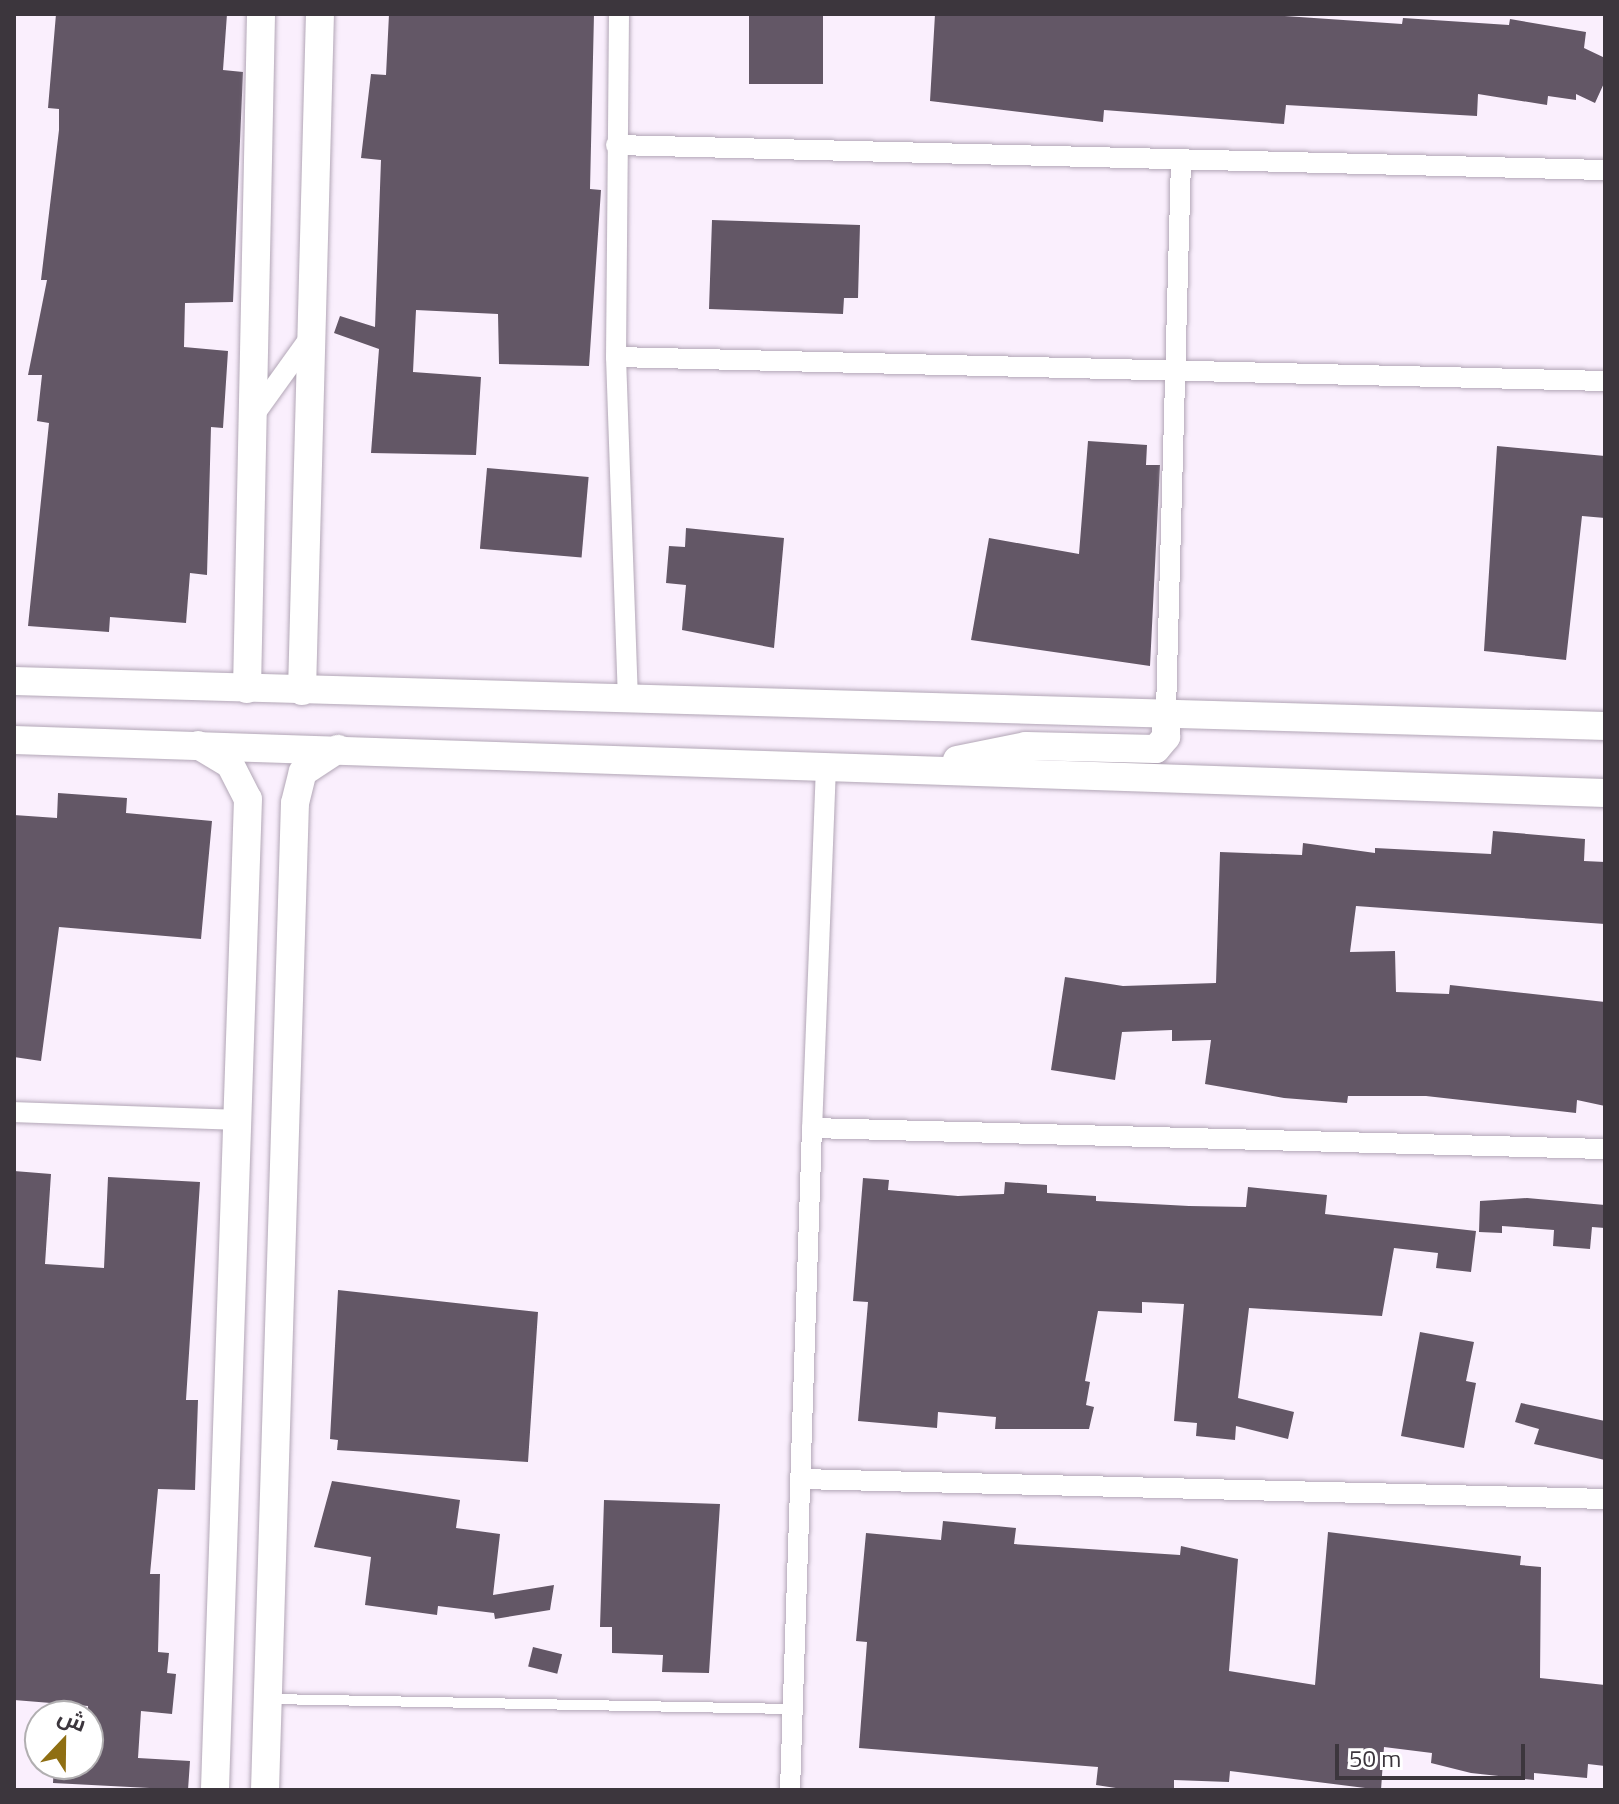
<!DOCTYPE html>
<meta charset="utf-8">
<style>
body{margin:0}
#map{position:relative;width:1619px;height:1804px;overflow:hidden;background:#faeffd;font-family:"Titillium Web",Cairo,sans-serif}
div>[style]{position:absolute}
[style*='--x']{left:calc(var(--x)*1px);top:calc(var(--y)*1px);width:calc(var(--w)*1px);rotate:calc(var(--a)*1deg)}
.building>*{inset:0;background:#635766;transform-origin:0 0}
.roads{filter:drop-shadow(0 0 2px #b2a6b6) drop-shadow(0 0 2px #b2a6b6)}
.lane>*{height:10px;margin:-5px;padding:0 5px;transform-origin:5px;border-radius:5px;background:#fff}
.street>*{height:20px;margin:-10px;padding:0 10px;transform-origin:10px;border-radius:10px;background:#fff}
.secondary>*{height:28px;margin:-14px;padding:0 14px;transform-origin:14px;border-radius:14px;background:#fff}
span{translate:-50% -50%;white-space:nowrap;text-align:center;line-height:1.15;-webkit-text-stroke:8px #fff;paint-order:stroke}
.frame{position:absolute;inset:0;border:16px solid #3c363d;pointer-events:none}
.north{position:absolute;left:24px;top:1700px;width:80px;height:80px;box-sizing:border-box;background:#fff;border:2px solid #b1afb1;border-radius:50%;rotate:22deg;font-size:22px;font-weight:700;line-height:32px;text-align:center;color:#3c363d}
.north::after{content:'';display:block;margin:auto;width:28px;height:36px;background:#8f6f13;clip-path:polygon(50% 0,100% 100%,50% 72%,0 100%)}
.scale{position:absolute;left:1335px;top:1744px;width:190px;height:36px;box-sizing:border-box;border:4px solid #3c363d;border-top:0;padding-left:10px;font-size:24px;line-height:28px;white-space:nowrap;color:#3c363d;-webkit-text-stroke:6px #fff;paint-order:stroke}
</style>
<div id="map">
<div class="building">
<i style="clip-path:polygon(56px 14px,227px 14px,223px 70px,243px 72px,233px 302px,185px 303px,184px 347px,228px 351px,223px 428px,211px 427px,207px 575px,190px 573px,186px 623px,110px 617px,109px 632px,28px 626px,49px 423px,37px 421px,42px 375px,28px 375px,47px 280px,41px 280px,59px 130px,59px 109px,48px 108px)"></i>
<i style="clip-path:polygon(389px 14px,594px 14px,590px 189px,601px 190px,589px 366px,499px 364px,498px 314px,416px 310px,413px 372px,481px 377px,476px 455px,371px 453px,379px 349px,334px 333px,340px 316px,375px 327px,381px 160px,361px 158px,371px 74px,386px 75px)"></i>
<i style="left:749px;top:14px;width:74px;height:70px"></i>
<i style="clip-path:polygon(935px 14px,1254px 14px,1402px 24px,1403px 18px,1509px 25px,1510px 19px,1586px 32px,1584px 48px,1605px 58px,1605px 81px,1595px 103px,1576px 94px,1576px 100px,1548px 96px,1547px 105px,1478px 94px,1477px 116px,1286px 105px,1284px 124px,1104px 110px,1103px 122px,930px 101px)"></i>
<i style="clip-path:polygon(712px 220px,860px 225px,858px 298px,844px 298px,843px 314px,709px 309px)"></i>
<i style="clip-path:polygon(1088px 441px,1147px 445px,1146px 465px,1160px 465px,1150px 666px,971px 640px,989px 538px,1079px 554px)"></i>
<i style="clip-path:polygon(1497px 446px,1605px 456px,1605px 518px,1582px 516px,1566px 660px,1484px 651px)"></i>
<i style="left:487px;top:468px;width:102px;height:81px;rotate:5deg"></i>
<i style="clip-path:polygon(686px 528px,784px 538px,774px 648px,682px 630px,686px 585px,666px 583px,669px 546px,685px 547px)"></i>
<i style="clip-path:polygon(58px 793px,127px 798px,126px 813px,212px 821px,201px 939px,59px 927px,41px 1061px,14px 1057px,14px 815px,57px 818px)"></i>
<i style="clip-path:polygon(1493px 831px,1585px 839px,1584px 861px,1605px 862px,1605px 924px,1356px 906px,1350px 952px,1395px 951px,1396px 992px,1449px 994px,1450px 985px,1605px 1002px,1605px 1106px,1577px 1100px,1576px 1113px,1426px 1096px,1348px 1096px,1347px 1103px,1284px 1098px,1205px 1084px,1211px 1040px,1172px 1041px,1172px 1030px,1122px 1032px,1115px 1080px,1051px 1070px,1065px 977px,1123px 986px,1216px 983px,1220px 852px,1302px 855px,1303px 843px,1375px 853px,1375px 848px,1491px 854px)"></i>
<i style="clip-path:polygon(14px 1171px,51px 1174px,45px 1264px,104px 1268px,108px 1177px,200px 1182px,186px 1400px,198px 1400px,195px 1490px,158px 1489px,150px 1574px,160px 1574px,158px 1652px,169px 1653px,167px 1673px,176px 1674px,172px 1714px,141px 1711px,138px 1758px,190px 1761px,188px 1790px,53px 1783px,54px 1764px,88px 1764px,88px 1706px,14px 1700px)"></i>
<i style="clip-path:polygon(863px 1178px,889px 1180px,888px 1190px,958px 1196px,1004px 1194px,1005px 1182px,1047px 1185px,1047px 1193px,1096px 1196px,1096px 1201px,1189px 1206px,1246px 1207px,1248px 1187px,1327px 1195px,1325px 1214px,1476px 1231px,1471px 1272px,1436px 1268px,1438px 1253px,1394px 1248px,1382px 1316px,1249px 1308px,1238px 1398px,1294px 1412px,1288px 1439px,1236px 1426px,1235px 1440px,1196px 1436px,1197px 1423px,1174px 1421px,1184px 1304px,1142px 1302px,1142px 1313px,1098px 1311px,1085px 1381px,1090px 1382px,1086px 1405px,1094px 1407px,1089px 1429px,995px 1429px,996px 1417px,938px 1412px,937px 1428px,858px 1421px,868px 1302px,853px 1301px)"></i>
<i style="clip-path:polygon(1527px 1198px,1605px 1205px,1605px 1228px,1592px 1227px,1590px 1249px,1553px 1246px,1554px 1230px,1502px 1226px,1502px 1233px,1479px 1232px,1480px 1201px)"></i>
<i style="clip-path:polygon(338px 1290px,538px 1312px,528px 1462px,337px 1450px,338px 1440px,330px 1439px)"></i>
<i style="clip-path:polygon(1420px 1332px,1474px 1342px,1466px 1381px,1476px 1383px,1464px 1448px,1401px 1436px)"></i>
<i style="clip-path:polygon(1521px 1403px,1605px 1421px,1605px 1460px,1534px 1444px,1539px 1429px,1515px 1422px)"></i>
<i style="clip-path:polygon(332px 1481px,460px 1500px,456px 1528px,500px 1534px,493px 1595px,554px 1585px,550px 1610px,495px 1619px,494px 1613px,438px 1606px,437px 1615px,365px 1605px,371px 1557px,314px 1547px)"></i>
<i style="clip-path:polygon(604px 1500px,720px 1504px,709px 1673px,662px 1672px,663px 1655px,612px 1653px,612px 1627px,600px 1627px)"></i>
<i style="clip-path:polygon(943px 1521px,1016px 1528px,1014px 1544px,1180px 1555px,1181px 1546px,1238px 1559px,1229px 1671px,1315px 1685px,1328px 1532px,1521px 1556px,1520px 1565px,1541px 1567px,1540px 1678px,1605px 1685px,1605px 1766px,1588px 1764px,1587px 1778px,1534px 1773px,1534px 1780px,1471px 1773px,1431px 1763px,1432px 1753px,1384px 1747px,1381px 1790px,1230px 1771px,1229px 1782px,1174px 1780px,1174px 1790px,1129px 1790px,1096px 1785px,1098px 1767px,859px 1748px,867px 1642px,856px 1641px,866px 1533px,941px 1540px)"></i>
<i style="left:533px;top:1647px;width:30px;height:20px;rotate:14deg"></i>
</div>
<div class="roads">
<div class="lane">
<i style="--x:270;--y:1699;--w:522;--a:1.1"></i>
</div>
<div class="street">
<i style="--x:619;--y:14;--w:343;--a:90.5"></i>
<i style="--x:616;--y:357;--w:342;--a:88"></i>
<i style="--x:616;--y:145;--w:989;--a:1.45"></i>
<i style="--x:616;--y:357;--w:989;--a:1.39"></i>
<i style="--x:252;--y:418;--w:96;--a:-54.3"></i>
<i style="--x:1166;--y:711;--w:552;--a:-88.44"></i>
<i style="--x:826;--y:766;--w:362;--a:92.2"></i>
<i style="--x:812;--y:1128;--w:793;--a:1.52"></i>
<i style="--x:14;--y:1112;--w:224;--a:2"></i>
<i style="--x:800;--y:1479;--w:805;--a:1.42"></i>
<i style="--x:790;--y:1790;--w:662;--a:-88.1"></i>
</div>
<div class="secondary">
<i style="--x:14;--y:681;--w:1592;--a:1.62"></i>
<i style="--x:247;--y:689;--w:675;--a:-88.81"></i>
<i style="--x:302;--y:691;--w:677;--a:-88.48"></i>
<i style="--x:14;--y:740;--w:1592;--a:1.91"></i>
<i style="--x:198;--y:745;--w:37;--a:31"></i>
<i style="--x:230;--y:764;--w:39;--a:63"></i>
<i style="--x:248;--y:799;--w:992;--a:91.91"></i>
<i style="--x:957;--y:760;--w:70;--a:-11.5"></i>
<i style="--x:1026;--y:746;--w:130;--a:1.3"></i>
<i style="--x:1156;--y:749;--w:16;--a:-50"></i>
<i style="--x:1166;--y:737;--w:26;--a:-90"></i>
<i style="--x:265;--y:1790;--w:987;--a:-88.26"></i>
<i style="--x:295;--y:803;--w:32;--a:-76"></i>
<i style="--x:303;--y:772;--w:42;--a:-33.3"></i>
</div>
</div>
<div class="frame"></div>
<div class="north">ش</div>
<div class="scale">50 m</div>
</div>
